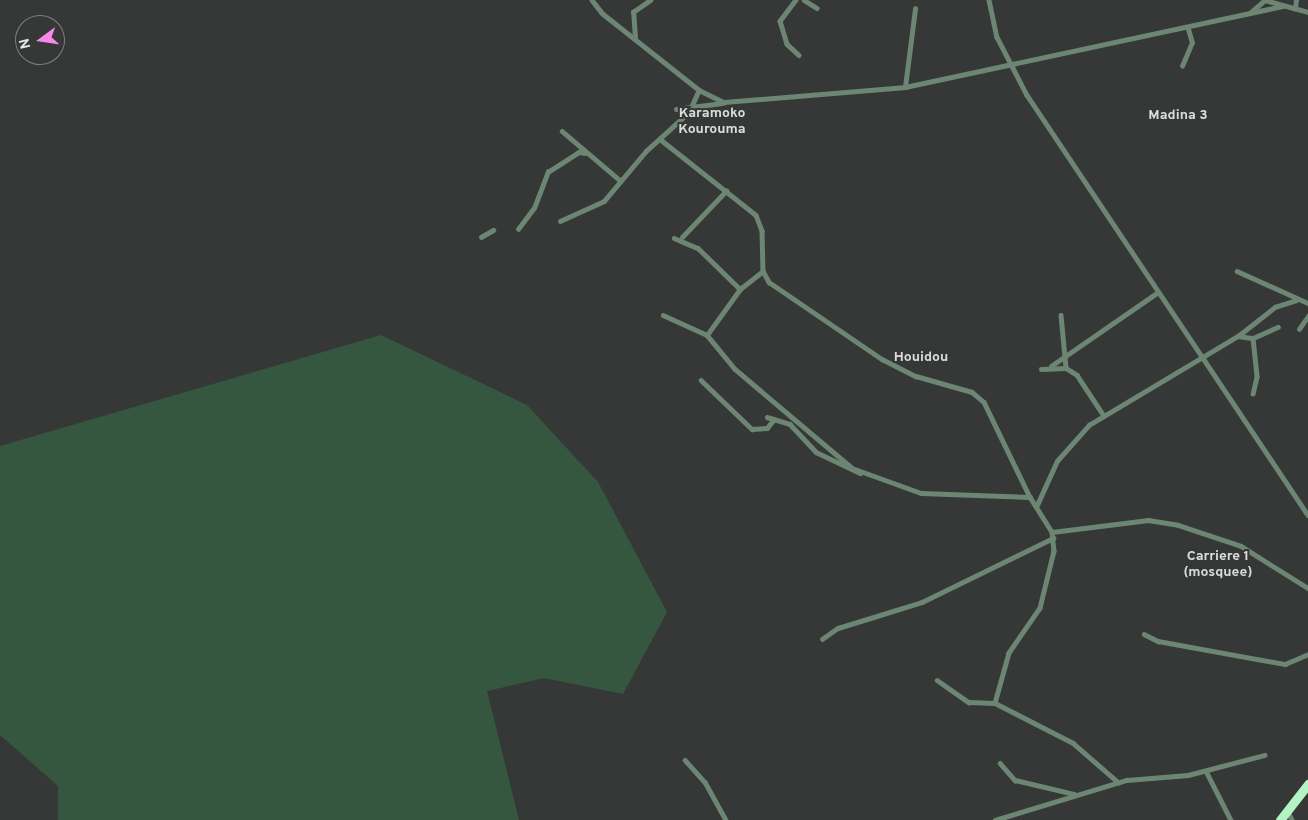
<!DOCTYPE html>
<style>
body{margin:0}
#map{position:relative;width:1308px;height:820px;overflow:hidden;background:#353836;font-family:Overpass,sans-serif}
div>[style]{position:absolute}
[style*='--x']{left:calc(var(--x)*1px);top:calc(var(--y)*1px);width:calc(var(--w)*1px);rotate:calc(var(--a)*1deg)}
.green>*{inset:0;background:#36573f}
.street>*{height:4.5px;margin:-2.25px;padding:0 2.25px;transform-origin:2.25px;border-radius:2.25px;background:#6d8673}
.highway>*{height:9px;margin:-4.5px;padding:0 4.5px;transform-origin:4.5px;border-radius:4.5px;background:#b3f3c4}
span{translate:-50% -50%;white-space:nowrap;text-align:center;line-height:1.15;-webkit-text-stroke:4px #353836;paint-order:stroke}
.neighbourhood-label{font-size:14px;color:#dadddb;font-weight:700}
.north{position:absolute;left:15px;top:15px;width:50px;height:50px;box-sizing:border-box;background:#353836;border:1px solid #7b7e7c;border-radius:50%;rotate:256deg;font-size:14px;font-weight:700;line-height:20px;text-align:center;color:#e5e7e5}
.north::after{content:'';display:block;margin:auto;width:18px;height:22px;background:#f987e9;clip-path:polygon(50% 0,100% 100%,50% 72%,0 100%)}
</style>
<div id="map">
<div class="green">
<i style="clip-path:polygon(381px 335px,527px 405px,598px 482px,667px 612px,623px 694px,544px 678px,487px 691px,519px 820px,58px 820px,58px 786px,0 735px,0 446px)"></i>
</div>
<div class="street">
<i style="--x:592;--y:0;--w:16;--a:52"></i>
<i style="--x:602;--y:13;--w:124;--a:38.4"></i>
<i style="--x:699;--y:90;--w:28;--a:26"></i>
<i style="--x:724;--y:102;--w:182;--a:-4.7"></i>
<i style="--x:905;--y:87;--w:386;--a:-12.1"></i>
<i style="--x:796;--y:0;--w:26;--a:127"></i>
<i style="--x:780;--y:21;--w:24;--a:73"></i>
<i style="--x:787;--y:44;--w:16;--a:43"></i>
<i style="--x:804;--y:0;--w:15;--a:32"></i>
<i style="--x:989;--y:0;--w:38;--a:78"></i>
<i style="--x:997;--y:37;--w:65;--a:62.7"></i>
<i style="--x:1027;--y:95;--w:505;--a:56.22"></i>
<i style="--x:1265;--y:0;--w:45;--a:15.6"></i>
<i style="--x:1295;--y:9;--w:9;--a:-84"></i>
<i style="--x:1251;--y:12;--w:18;--a:-41"></i>
<i style="--x:635;--y:38;--w:26;--a:-94"></i>
<i style="--x:633;--y:12;--w:21;--a:-35"></i>
<i style="--x:1182;--y:66;--w:25;--a:-67"></i>
<i style="--x:1192;--y:43;--w:15;--a:-106"></i>
<i style="--x:905;--y:87;--w:79;--a:-82.7"></i>
<i style="--x:676;--y:109;--w:46;--a:-7.4"></i>
<i style="--x:562;--y:131;--w:77;--a:40.3"></i>
<i style="--x:660;--y:139;--w:122;--a:38.4"></i>
<i style="--x:756;--y:215;--w:17;--a:69"></i>
<i style="--x:762;--y:231;--w:40;--a:88.6"></i>
<i style="--x:763;--y:271;--w:13;--a:61"></i>
<i style="--x:769;--y:282;--w:137;--a:34.3"></i>
<i style="--x:882;--y:359;--w:38;--a:27"></i>
<i style="--x:916;--y:376;--w:58;--a:15.9"></i>
<i style="--x:972;--y:392;--w:16;--a:40"></i>
<i style="--x:984;--y:402;--w:106;--a:64.2"></i>
<i style="--x:1030;--y:497;--w:41;--a:57.8"></i>
<i style="--x:1052;--y:532;--w:19;--a:84"></i>
<i style="--x:1054;--y:551;--w:59;--a:103.8"></i>
<i style="--x:1040;--y:608;--w:55;--a:124.6"></i>
<i style="--x:1009;--y:653;--w:52;--a:105.6"></i>
<i style="--x:560;--y:221;--w:48;--a:-24.4"></i>
<i style="--x:604;--y:201;--w:65;--a:-50"></i>
<i style="--x:646;--y:151;--w:58;--a:-42.2"></i>
<i style="--x:689;--y:112;--w:24;--a:-66"></i>
<i style="--x:518;--y:229;--w:26;--a:-53"></i>
<i style="--x:534;--y:208;--w:39;--a:-69"></i>
<i style="--x:548;--y:172;--w:37;--a:-33"></i>
<i style="--x:579;--y:152;--w:7;--a:8"></i>
<i style="--x:481;--y:237;--w:14;--a:-30"></i>
<i style="--x:682;--y:237;--w:64;--a:-46.3"></i>
<i style="--x:674;--y:238;--w:26;--a:23"></i>
<i style="--x:698;--y:248;--w:59;--a:44.3"></i>
<i style="--x:1237;--y:271;--w:78;--a:24.3"></i>
<i style="--x:663;--y:315;--w:48;--a:24.4"></i>
<i style="--x:707;--y:335;--w:44;--a:50.5"></i>
<i style="--x:735;--y:369;--w:153;--a:40.2"></i>
<i style="--x:852;--y:468;--w:73;--a:19.9"></i>
<i style="--x:921;--y:493;--w:109;--a:2.1"></i>
<i style="--x:1061;--y:315;--w:53;--a:84.6"></i>
<i style="--x:1299;--y:329;--w:16;--a:-55"></i>
<i style="--x:707;--y:335;--w:57;--a:-54.3"></i>
<i style="--x:740;--y:289;--w:29;--a:-38"></i>
<i style="--x:1238;--y:336;--w:15;--a:8"></i>
<i style="--x:1253;--y:338;--w:39;--a:84"></i>
<i style="--x:1257;--y:377;--w:17;--a:103"></i>
<i style="--x:1253;--y:338;--w:27;--a:-24"></i>
<i style="--x:1051;--y:366;--w:129;--a:-34.6"></i>
<i style="--x:1041;--y:369;--w:25;--a:-2"></i>
<i style="--x:1066;--y:368;--w:13;--a:32"></i>
<i style="--x:1077;--y:375;--w:49;--a:56.6"></i>
<i style="--x:701;--y:380;--w:71;--a:43.9"></i>
<i style="--x:752;--y:429;--w:15;--a:-4"></i>
<i style="--x:767;--y:428;--w:11;--a:-52"></i>
<i style="--x:767;--y:417;--w:24;--a:17"></i>
<i style="--x:790;--y:424;--w:38;--a:47"></i>
<i style="--x:816;--y:452;--w:49;--a:25.5"></i>
<i style="--x:1037;--y:505;--w:48;--a:-65.6"></i>
<i style="--x:1057;--y:461;--w:48;--a:-48.4"></i>
<i style="--x:1089;--y:425;--w:174;--a:-30.9"></i>
<i style="--x:1238;--y:336;--w:47;--a:-38.1"></i>
<i style="--x:1275;--y:307;--w:22;--a:-18"></i>
<i style="--x:1052;--y:532;--w:97;--a:-7.1"></i>
<i style="--x:1148;--y:520;--w:30;--a:9"></i>
<i style="--x:1178;--y:525;--w:66;--a:18.4"></i>
<i style="--x:1241;--y:546;--w:79;--a:32.1"></i>
<i style="--x:1144;--y:634;--w:16;--a:27"></i>
<i style="--x:1158;--y:641;--w:129;--a:10.3"></i>
<i style="--x:1285;--y:664;--w:25;--a:-23"></i>
<i style="--x:822;--y:639;--w:19;--a:-35"></i>
<i style="--x:838;--y:628;--w:88;--a:-17.2"></i>
<i style="--x:922;--y:602;--w:146;--a:-26"></i>
<i style="--x:937;--y:680;--w:39;--a:35"></i>
<i style="--x:969;--y:702;--w:26;--a:2"></i>
<i style="--x:995;--y:703;--w:88;--a:27.1"></i>
<i style="--x:1073;--y:743;--w:60;--a:40.9"></i>
<i style="--x:685;--y:760;--w:30;--a:48"></i>
<i style="--x:705;--y:782;--w:43;--a:61.1"></i>
<i style="--x:1000;--y:763;--w:23;--a:49"></i>
<i style="--x:1015;--y:780;--w:61;--a:13.3"></i>
<i style="--x:1206;--y:771;--w:55;--a:63"></i>
<i style="--x:1287;--y:810;--w:11;--a:63"></i>
<i style="--x:995;--y:820;--w:138;--a:-16.9"></i>
<i style="--x:1127;--y:780;--w:61;--a:-4.7"></i>
<i style="--x:1188;--y:775;--w:79;--a:-14.7"></i>
</div>
<div class="highway">
<i style="--x:1280;--y:820;--w:46;--a:-52.1"></i>
</div>
<div class="neighbourhood-label">
<span style="left:712px;top:122px">Karamoko<br>Kourouma</span>
<span style="left:1178px;top:116px">Madina 3</span>
<span style="left:921px;top:358px">Houidou</span>
<span style="left:1218px;top:565px">Carriere 1<br>(mosquee)</span>
</div>
<div class="north">N</div>
</div>
